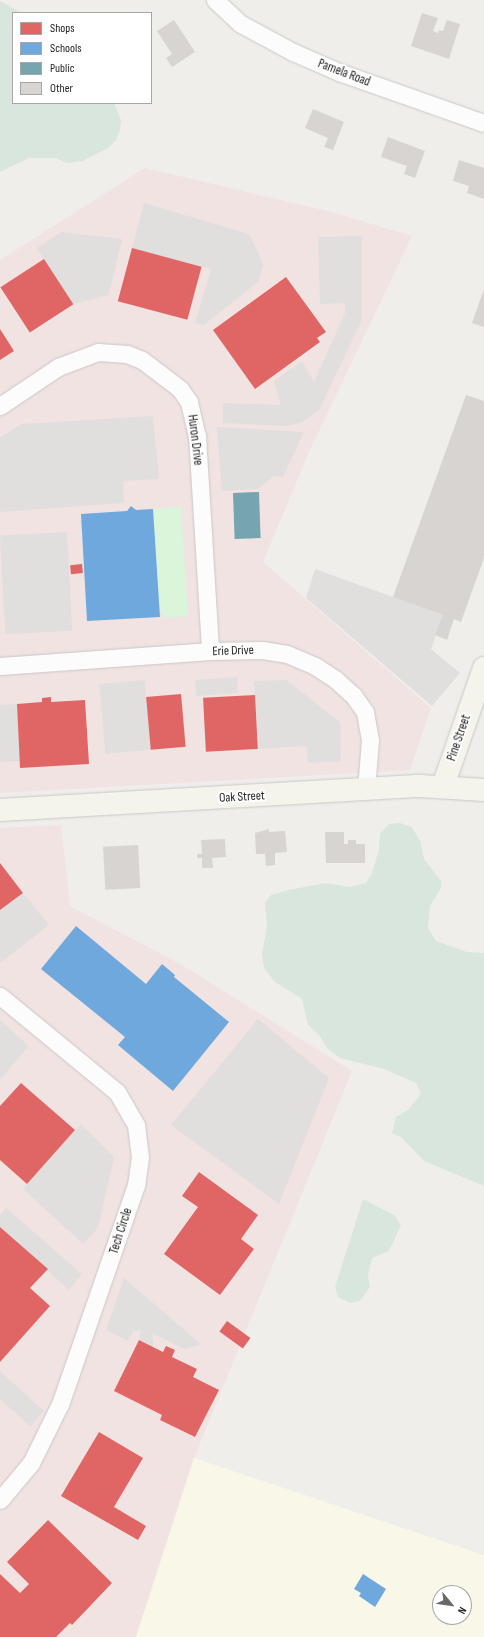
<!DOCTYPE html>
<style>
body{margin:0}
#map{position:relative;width:484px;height:1637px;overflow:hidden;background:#f0eeeb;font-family:"Sofia Sans Condensed",sans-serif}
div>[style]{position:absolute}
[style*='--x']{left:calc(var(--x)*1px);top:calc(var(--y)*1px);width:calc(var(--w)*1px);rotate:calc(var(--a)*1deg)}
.commercial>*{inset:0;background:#f1e3e1}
.education>*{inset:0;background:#f8f7e8}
.wetland>*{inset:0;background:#d9e6de}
.park>*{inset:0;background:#daf5da}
.parking>*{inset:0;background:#e0dfde;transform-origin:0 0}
.shops>*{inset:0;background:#e06666;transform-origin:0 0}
.schools>*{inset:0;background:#6fa8dc}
.public>*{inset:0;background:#76a5af;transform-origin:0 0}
.building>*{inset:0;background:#d7d4d2;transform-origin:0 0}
.roads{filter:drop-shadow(0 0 1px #c9c8c7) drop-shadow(0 0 1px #c9c8c7)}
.minor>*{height:17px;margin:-8.5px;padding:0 8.5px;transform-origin:8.5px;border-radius:8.5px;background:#fdfcfc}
.secondary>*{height:22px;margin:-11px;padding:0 11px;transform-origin:11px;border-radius:11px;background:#f4f4ed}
span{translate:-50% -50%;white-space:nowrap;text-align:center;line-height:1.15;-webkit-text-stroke:4px #fff;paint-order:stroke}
.street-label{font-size:13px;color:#222}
.legend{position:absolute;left:12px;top:12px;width:140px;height:92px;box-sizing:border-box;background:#fff;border:1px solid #a7a7a7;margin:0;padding:5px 7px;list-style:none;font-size:12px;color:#222}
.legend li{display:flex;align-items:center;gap:8px;height:20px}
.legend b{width:20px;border:1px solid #a7a7a7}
.north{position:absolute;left:432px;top:1585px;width:40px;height:40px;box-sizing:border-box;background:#fff;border:1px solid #a7a7a7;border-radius:50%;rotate:119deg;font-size:11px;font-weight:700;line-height:16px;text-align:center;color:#222}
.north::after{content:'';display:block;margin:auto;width:14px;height:18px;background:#6a6968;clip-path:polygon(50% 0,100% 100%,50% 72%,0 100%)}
</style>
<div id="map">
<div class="commercial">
<i style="clip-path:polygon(145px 168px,332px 212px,412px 236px,309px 452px,263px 562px,431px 708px,410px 770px,0 793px,0 260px)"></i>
<i style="clip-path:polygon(61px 825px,70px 906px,182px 965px,352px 1071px,194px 1458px,136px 1637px,0 1637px,0 828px)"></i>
</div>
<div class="education">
<i style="clip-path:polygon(evenodd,194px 1458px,484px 1555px,484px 1637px,136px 1637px,194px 1458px,440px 1593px,464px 1593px,464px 1617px,440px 1617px,440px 1593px)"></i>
</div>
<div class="wetland">
<i style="clip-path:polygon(0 1px,22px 13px,13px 13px,13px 103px,114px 103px,121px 120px,120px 130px,116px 140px,108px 148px,83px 161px,68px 163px,55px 158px,29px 158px,0 172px)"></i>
<i style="clip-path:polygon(400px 823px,412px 827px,420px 841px,424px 859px,441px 881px,441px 888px,430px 906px,428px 928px,436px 941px,467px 952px,484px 953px,484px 1186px,424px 1161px,402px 1138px,392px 1133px,396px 1117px,408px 1110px,421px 1094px,416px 1083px,384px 1069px,340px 1058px,327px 1048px,319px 1035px,308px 1025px,302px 999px,275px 982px,264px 968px,262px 954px,267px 926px,265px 902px,271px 895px,289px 890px,325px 883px,350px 887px,366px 883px,372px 873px,379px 850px,380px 834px,389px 824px)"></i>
<i style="clip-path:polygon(363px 1199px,394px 1215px,401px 1225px,389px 1251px,372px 1258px,368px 1275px,370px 1287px,360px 1301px,350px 1303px,338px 1297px,335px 1287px)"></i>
</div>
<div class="park">
<i style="clip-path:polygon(181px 507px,188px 616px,163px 618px,162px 611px,159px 611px,153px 509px)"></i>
</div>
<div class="parking">
<i style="clip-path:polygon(144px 203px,249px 234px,263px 263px,259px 281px,204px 325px,195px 323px,211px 269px,132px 248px)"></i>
<i style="clip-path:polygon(62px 232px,122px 239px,109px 295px,73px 304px,37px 248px)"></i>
<i style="clip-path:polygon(362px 236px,362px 320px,319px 410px,303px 422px,286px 426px,223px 423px,223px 403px,281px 405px,274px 381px,302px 361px,314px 382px,345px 313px,345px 303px,320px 304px,318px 237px)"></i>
<i style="clip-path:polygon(153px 416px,159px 479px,123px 481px,124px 503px,0 512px,0 437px,22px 424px)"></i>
<i style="clip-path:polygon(217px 427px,304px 432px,283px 477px,274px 476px,258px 489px,222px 491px)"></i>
<i style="left:67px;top:532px;width:99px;height:67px;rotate:87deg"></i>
<i style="clip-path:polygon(315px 569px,443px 615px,431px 649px,460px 673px,432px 706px,306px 598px)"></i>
<i style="left:237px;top:677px;width:16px;height:42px;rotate:86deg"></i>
<i style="left:145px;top:680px;width:70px;height:46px;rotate:85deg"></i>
<i style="clip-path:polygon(286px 680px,340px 722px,341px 761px,308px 763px,307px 746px,258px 749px,254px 681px)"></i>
<i style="clip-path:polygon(17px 704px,20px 761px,0 762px,0 705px)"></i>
<i style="clip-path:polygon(23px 893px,49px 925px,0 963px,0 910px)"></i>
<i style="clip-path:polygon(258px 1019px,329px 1078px,279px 1204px,171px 1125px)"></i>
<i style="clip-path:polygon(0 1020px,29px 1046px,0 1080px)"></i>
<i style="clip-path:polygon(81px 1124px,114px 1157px,98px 1228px,83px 1244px,23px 1189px)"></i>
<i style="clip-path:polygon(6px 1208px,82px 1274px,69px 1290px,0 1227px,0 1215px)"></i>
<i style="clip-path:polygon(124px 1278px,201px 1344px,185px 1349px,153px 1334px,153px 1347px,140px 1340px,140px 1328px,137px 1332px,134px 1330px,128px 1341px,106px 1330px)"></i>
<i style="clip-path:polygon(0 1371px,44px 1411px,30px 1426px,0 1399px)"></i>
</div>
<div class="shops">
<i style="left:132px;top:248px;width:72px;height:55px;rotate:15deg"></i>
<i style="left:44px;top:259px;width:54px;height:52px;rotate:57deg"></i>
<i style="clip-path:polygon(286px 277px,326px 332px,317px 338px,320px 342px,255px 389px,213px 330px)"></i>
<i style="clip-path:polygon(0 329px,14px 351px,0 360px)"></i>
<i style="left:82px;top:564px;width:9px;height:12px;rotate:84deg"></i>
<i style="left:181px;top:694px;width:53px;height:35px;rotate:85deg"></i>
<i style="left:255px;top:695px;width:54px;height:52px;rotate:87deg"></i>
<i style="clip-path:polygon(51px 697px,51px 702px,85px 700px,89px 764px,20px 768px,17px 704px,42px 702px,42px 698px)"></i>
<i style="clip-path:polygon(0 863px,23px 893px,0 910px)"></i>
<i style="clip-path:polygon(21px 1083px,75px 1130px,27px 1184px,0 1160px,0 1106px)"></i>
<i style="clip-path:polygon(199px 1172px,258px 1215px,241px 1239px,254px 1249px,220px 1295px,164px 1254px,198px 1207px,182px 1196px)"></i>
<i style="clip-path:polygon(0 1227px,48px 1269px,30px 1288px,50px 1306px,0 1362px)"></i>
<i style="left:227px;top:1321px;width:29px;height:13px;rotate:36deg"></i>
<i style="clip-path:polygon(139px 1340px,163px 1352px,166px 1346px,175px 1350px,172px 1357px,197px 1369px,193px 1377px,219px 1390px,195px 1437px,160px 1420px,162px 1415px,114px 1391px)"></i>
<i style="clip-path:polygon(99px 1432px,143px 1458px,114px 1507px,146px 1526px,138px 1540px,61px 1496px)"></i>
<i style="clip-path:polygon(48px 1520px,112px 1583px,72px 1625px,70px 1623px,56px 1637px,0 1637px,0 1574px,20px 1593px,29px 1584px,7px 1562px)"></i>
</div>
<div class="schools">
<i style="clip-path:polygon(131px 506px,136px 510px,153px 509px,160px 617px,87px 621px,81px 514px,127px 511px)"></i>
<i style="clip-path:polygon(76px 926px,146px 984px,162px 964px,175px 975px,174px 977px,229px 1022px,173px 1091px,118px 1045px,125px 1037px,41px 969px)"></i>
<i style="clip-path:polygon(363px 1574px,386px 1589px,375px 1607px,359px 1596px,361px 1593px,354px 1589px)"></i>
</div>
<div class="public">
<i style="left:259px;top:492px;width:46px;height:26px;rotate:88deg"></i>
</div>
<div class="building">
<i style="clip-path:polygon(422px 13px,438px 18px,433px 31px,438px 33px,439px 30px,443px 31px,447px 20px,460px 24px,449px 59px,411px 46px)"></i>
<i style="clip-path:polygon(174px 20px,195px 52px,172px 67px,166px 58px,172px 54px,157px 31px)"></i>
<i style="clip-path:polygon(313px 109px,344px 122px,333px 150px,324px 147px,328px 138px,305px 128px)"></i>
<i style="clip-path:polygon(388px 137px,425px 151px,415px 178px,404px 174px,407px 166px,381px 157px)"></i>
<i style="clip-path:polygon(459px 160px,484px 168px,484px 199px,467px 193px,469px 186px,453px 181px)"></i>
<i style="clip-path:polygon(484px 289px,484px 327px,472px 323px)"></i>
<i style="clip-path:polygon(466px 395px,484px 401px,484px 558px,461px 622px,454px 619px,447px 640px,435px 635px,443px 615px,393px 597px)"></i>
<i style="clip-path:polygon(269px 829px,269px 832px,285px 831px,287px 852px,275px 853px,275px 865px,266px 866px,265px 854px,256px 854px,255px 833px)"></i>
<i style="clip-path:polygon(325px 832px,344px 832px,344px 844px,348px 844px,348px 840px,356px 840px,356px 844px,365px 844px,365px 863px,326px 863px)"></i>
<i style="clip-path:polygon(225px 839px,226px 857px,212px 858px,213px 868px,202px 868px,202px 858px,197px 858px,197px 854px,202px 854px,201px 840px)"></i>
<i style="left:138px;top:845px;width:43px;height:35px;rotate:87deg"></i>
</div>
<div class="roads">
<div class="minor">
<i style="--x:215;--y:0;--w:35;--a:43"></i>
<i style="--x:241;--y:24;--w:59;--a:28.3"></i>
<i style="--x:293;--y:52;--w:50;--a:23.5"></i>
<i style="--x:339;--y:72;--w:154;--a:19.4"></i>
<i style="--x:0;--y:406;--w:70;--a:-33.9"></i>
<i style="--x:58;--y:367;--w:43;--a:-20.6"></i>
<i style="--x:98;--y:352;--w:29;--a:4"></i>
<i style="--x:127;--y:354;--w:16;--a:22"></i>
<i style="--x:142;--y:360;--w:48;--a:37.3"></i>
<i style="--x:180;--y:389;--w:16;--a:55"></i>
<i style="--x:189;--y:402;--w:35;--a:77"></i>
<i style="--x:197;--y:436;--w:215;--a:86.5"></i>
<i style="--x:0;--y:666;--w:211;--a:-4.1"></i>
<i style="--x:210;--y:651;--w:52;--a:-1.1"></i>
<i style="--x:262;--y:650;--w:25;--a:9"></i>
<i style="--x:287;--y:654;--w:30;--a:23"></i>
<i style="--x:315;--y:666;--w:24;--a:33"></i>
<i style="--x:335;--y:679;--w:24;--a:42"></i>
<i style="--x:353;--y:695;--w:21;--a:55"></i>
<i style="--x:365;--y:712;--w:28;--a:80"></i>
<i style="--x:370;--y:740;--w:50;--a:94.6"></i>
<i style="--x:0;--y:996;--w:151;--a:39.4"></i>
<i style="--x:117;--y:1092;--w:38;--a:60"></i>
<i style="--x:136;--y:1125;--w:32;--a:83"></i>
<i style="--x:140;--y:1157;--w:28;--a:98"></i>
<i style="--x:136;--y:1185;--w:232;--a:109.1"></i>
<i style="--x:60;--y:1404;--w:66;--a:116.2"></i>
<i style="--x:31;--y:1463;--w:48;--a:130"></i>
</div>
<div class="secondary">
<i style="--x:443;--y:786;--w:125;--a:-70.8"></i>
<i style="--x:0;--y:810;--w:421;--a:-3.3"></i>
<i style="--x:420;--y:786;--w:64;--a:3.6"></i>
</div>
</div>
<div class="street-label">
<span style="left:344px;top:73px;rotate:21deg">Pamela Road</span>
<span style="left:195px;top:440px;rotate:83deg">Huron Drive</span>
<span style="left:233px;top:651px;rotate:-2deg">Erie Drive</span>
<span style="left:459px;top:738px;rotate:-71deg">Pine Street</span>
<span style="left:242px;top:797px;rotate:-3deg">Oak Street</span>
<span style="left:121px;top:1231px;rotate:-72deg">Tech Circle</span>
</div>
<ul class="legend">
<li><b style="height:11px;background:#e06666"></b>Shops</li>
<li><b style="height:11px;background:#6fa8dc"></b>Schools</li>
<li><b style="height:11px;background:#76a5af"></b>Public</li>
<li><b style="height:11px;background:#d7d4d2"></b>Other</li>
</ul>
<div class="north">N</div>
</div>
